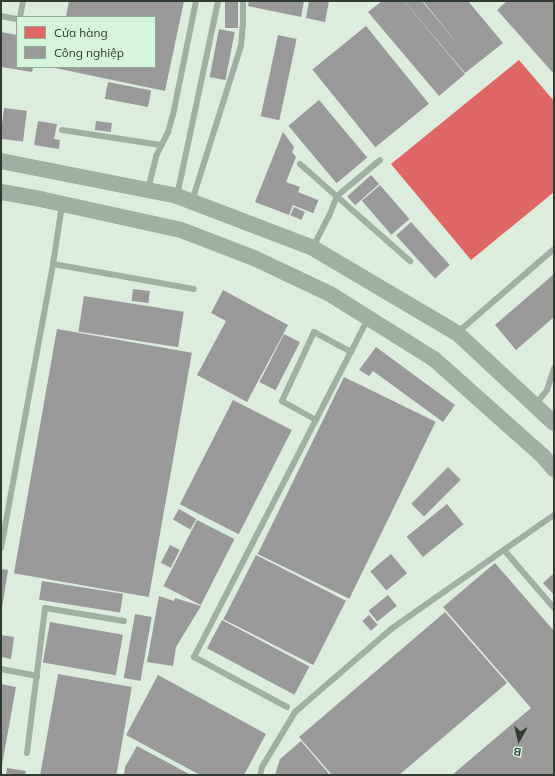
<!DOCTYPE html>
<meta charset="utf-8">
<style>
body{margin:0}
#map{position:relative;width:555px;height:776px;overflow:hidden;background:#dcedde;font-family:Mulish,sans-serif}
div>[style]{position:absolute}
[style*='--x']{left:calc(var(--x)*1px);top:calc(var(--y)*1px);width:calc(var(--w)*1px);rotate:calc(var(--a)*1deg)}
.shops>*{inset:0;background:#e06666}
.industry>*{inset:0;background:#999;transform-origin:0 0}
.service>*{height:6px;margin:-3px;padding:0 3px;transform-origin:3px;border-radius:3px;background:#9fb0a2}
.tertiary>*{height:16px;margin:-8px;padding:0 8px;transform-origin:8px;border-radius:8px;background:#9fb0a2}
span{translate:-50% -50%;white-space:nowrap;text-align:center;line-height:1.15;-webkit-text-stroke:4px #d5f4d9;paint-order:stroke}
.frame{position:absolute;inset:0;border:2px solid #2f3b31;pointer-events:none}
.legend{position:absolute;left:16px;top:16px;width:140px;height:52px;box-sizing:border-box;background:#d5f4d9;border:1px solid #93aa96;margin:0;padding:5px 7px;list-style:none;font-size:12px;color:#2f3b31}
.legend li{display:flex;align-items:center;gap:8px;height:20px}
.legend b{width:20px;border:1px solid #93aa96}
.north{position:absolute;left:499px;top:720px;width:40px;height:40px;-webkit-text-stroke:3px #d5f4d9;paint-order:stroke;rotate:188deg;font-size:11px;font-weight:700;line-height:16px;text-align:center;color:#2f3b31}
.north::after{content:'';display:block;margin:auto;width:14px;height:18px;background:#2f3b31;clip-path:polygon(50% 0,100% 100%,50% 72%,0 100%)}
</style>
<div id="map">
<div class="shops">
<i style="clip-path:polygon(519px 60px,554px 101px,554px 192px,471px 260px,391px 164px)"></i>
</div>
<div class="industry">
<i style="clip-path:polygon(69px 1px,184px 1px,165px 91px,55px 68px,155px 67px,155px 17px,66px 17px)"></i>
<i style="left:225px;top:1px;width:13px;height:27px"></i>
<i style="clip-path:polygon(249px 1px,304px 1px,301px 17px,248px 6px)"></i>
<i style="clip-path:polygon(309px 1px,329px 1px,325px 22px,306px 18px)"></i>
<i style="clip-path:polygon(382px 1px,404px 1px,465px 74px,439px 96px,368px 12px)"></i>
<i style="clip-path:polygon(404px 1px,422px 1px,461px 48px,423px 1px,468px 1px,503px 43px,465px 73px)"></i>
<i style="clip-path:polygon(507px 1px,552px 1px,554px 3px,554px 74px,497px 10px)"></i>
<i style="left:366px;top:26px;width:100px;height:69px;rotate:51deg"></i>
<i style="left:219px;top:29px;width:16px;height:49px;rotate:11deg"></i>
<i style="clip-path:polygon(1px 32px,17px 35px,17px 67px,33px 67px,32px 72px,1px 67px)"></i>
<i style="left:278px;top:35px;width:19px;height:83px;rotate:12deg"></i>
<i style="left:108px;top:82px;width:44px;height:17px;rotate:11deg"></i>
<i style="left:319px;top:100px;width:75px;height:40px;rotate:50deg"></i>
<i style="left:4px;top:108px;width:23px;height:31px;rotate:7deg"></i>
<i style="clip-path:polygon(38px 121px,57px 124px,54px 139px,60px 140px,59px 149px,34px 145px)"></i>
<i style="left:96px;top:121px;width:16px;height:9px;rotate:7deg"></i>
<i style="clip-path:polygon(283px 132px,294px 147px,292px 152px,296px 157px,286px 182px,300px 187px,289px 215px,255px 202px)"></i>
<i style="left:371px;top:175px;width:12px;height:32px;rotate:48deg"></i>
<i style="left:380px;top:185px;width:45px;height:24px;rotate:49deg"></i>
<i style="left:298px;top:192px;width:22px;height:14px;rotate:22deg"></i>
<i style="left:294px;top:207px;width:12px;height:9px;rotate:24deg"></i>
<i style="left:411px;top:222px;width:58px;height:20px;rotate:48deg"></i>
<i style="clip-path:polygon(554px 274px,554px 317px,516px 350px,495px 325px)"></i>
<i style="left:133px;top:289px;width:17px;height:12px;rotate:7deg"></i>
<i style="clip-path:polygon(223px 290px,288px 325px,247px 402px,197px 375px,226px 321px,211px 313px)"></i>
<i style="left:84px;top:296px;width:101px;height:36px;rotate:9deg"></i>
<i style="left:57px;top:329px;width:137px;height:248px;rotate:10deg"></i>
<i style="left:284px;top:334px;width:18px;height:54px;rotate:27deg"></i>
<i style="clip-path:polygon(376px 347px,455px 405px,443px 422px,373px 371px,369px 376px,359px 370px)"></i>
<i style="left:344px;top:377px;width:102px;height:197px;rotate:26deg"></i>
<i style="left:233px;top:400px;width:66px;height:117px;rotate:27deg"></i>
<i style="left:448px;top:467px;width:18px;height:52px;rotate:45deg"></i>
<i style="left:447px;top:504px;width:26px;height:52px;rotate:51deg"></i>
<i style="left:179px;top:509px;width:20px;height:12px;rotate:30deg"></i>
<i style="left:197px;top:520px;width:42px;height:74px;rotate:27deg"></i>
<i style="left:170px;top:545px;width:11px;height:20px;rotate:27deg"></i>
<i style="left:391px;top:554px;width:25px;height:27px;rotate:50deg"></i>
<i style="left:256px;top:555px;width:101px;height:72px;rotate:27deg"></i>
<i style="clip-path:polygon(495px 563px,554px 631px,554px 775px,452px 775px,531px 708px,443px 607px)"></i>
<i style="clip-path:polygon(1px 569px,8px 570px,2px 608px,1px 608px)"></i>
<i style="clip-path:polygon(554px 573px,554px 595px,543px 583px)"></i>
<i style="left:42px;top:581px;width:82px;height:19px;rotate:9deg"></i>
<i style="left:388px;top:595px;width:14px;height:25px;rotate:51deg"></i>
<i style="clip-path:polygon(159px 596px,174px 601px,175px 598px,201px 606px,176px 647px,173px 666px,147px 662px)"></i>
<i style="clip-path:polygon(445px 612px,507px 683px,399px 775px,332px 775px,299px 737px)"></i>
<i style="left:135px;top:614px;width:17px;height:65px;rotate:10deg"></i>
<i style="left:369px;top:615px;width:13px;height:9px;rotate:48deg"></i>
<i style="left:222px;top:620px;width:99px;height:32px;rotate:28deg"></i>
<i style="left:50px;top:622px;width:74px;height:41px;rotate:10deg"></i>
<i style="clip-path:polygon(1px 635px,14px 637px,11px 659px,1px 657px)"></i>
<i style="left:58px;top:674px;width:75px;height:102px;rotate:10deg"></i>
<i style="clip-path:polygon(158px 675px,266px 734px,244px 775px,200px 775px,126px 735px)"></i>
<i style="clip-path:polygon(1px 684px,16px 687px,2px 765px,1px 765px)"></i>
<i style="clip-path:polygon(301px 741px,330px 775px,275px 775px,280px 759px)"></i>
<i style="clip-path:polygon(137px 746px,191px 775px,124px 775px,125px 767px)"></i>
<i style="clip-path:polygon(7px 768px,26px 771px,25px 775px,6px 775px)"></i>
</div>
<div class="service">
<i style="--x:1;--y:16;--w:16;--a:11"></i>
<i style="--x:20;--y:17;--w:16;--a:-79"></i>
<i style="--x:62;--y:130;--w:100;--a:8.6"></i>
<i style="--x:300;--y:164;--w:147;--a:41.4"></i>
<i style="--x:148;--y:189;--w:34;--a:-76"></i>
<i style="--x:156;--y:156;--w:27;--a:-63"></i>
<i style="--x:168;--y:132;--w:18;--a:-74"></i>
<i style="--x:173;--y:115;--w:116;--a:-78.6"></i>
<i style="--x:177;--y:196;--w:199;--a:-78.1"></i>
<i style="--x:192;--y:201;--w:163;--a:-72.5"></i>
<i style="--x:241;--y:46;--w:21;--a:-85"></i>
<i style="--x:243;--y:25;--w:24;--a:-90"></i>
<i style="--x:313;--y:247;--w:35;--a:-63"></i>
<i style="--x:329;--y:216;--w:22;--a:-68"></i>
<i style="--x:337;--y:196;--w:56;--a:-39.9"></i>
<i style="--x:53;--y:264;--w:143;--a:10.1"></i>
<i style="--x:457;--y:333;--w:128;--a:-40.9"></i>
<i style="--x:535;--y:405;--w:19;--a:-51"></i>
<i style="--x:547;--y:390;--w:23;--a:-72"></i>
<i style="--x:316;--y:420;--w:39;--a:-151"></i>
<i style="--x:282;--y:401;--w:76;--a:-65.1"></i>
<i style="--x:314;--y:332;--w:42;--a:28.4"></i>
<i style="--x:1;--y:548;--w:289;--a:-79.6"></i>
<i style="--x:53;--y:264;--w:60;--a:-81.3"></i>
<i style="--x:504;--y:550;--w:77;--a:49.2"></i>
<i style="--x:1;--y:669;--w:37;--a:11"></i>
<i style="--x:287;--y:707;--w:106;--a:-151.7"></i>
<i style="--x:194;--y:657;--w:380;--a:-62.8"></i>
<i style="--x:27;--y:753;--w:146;--a:-82.9"></i>
<i style="--x:45;--y:608;--w:80;--a:9.3"></i>
<i style="--x:260;--y:775;--w:8;--a:-76"></i>
<i style="--x:262;--y:767;--w:64;--a:-59"></i>
<i style="--x:295;--y:712;--w:127;--a:-40.8"></i>
<i style="--x:391;--y:629;--w:199;--a:-35"></i>
</div>
<div class="tertiary">
<i style="--x:1;--y:161;--w:179;--a:11.2"></i>
<i style="--x:177;--y:196;--w:146;--a:20.9"></i>
<i style="--x:313;--y:248;--w:167;--a:30.6"></i>
<i style="--x:457;--y:333;--w:132;--a:42.9"></i>
<i style="--x:1;--y:192;--w:40;--a:10"></i>
<i style="--x:40;--y:199;--w:144;--a:12.4"></i>
<i style="--x:181;--y:230;--w:78;--a:21"></i>
<i style="--x:254;--y:258;--w:84;--a:25.3"></i>
<i style="--x:330;--y:294;--w:123;--a:32"></i>
<i style="--x:434;--y:359;--w:146;--a:41.7"></i>
<i style="--x:543;--y:456;--w:17;--a:50"></i>
</div>
<div class="frame"></div>
<ul class="legend">
<li><b style="height:11px;background:#e06666"></b>Cửa hàng</li>
<li><b style="height:11px;background:#999"></b>Công nghiệp</li>
</ul>
<div class="north">B</div>
</div>
